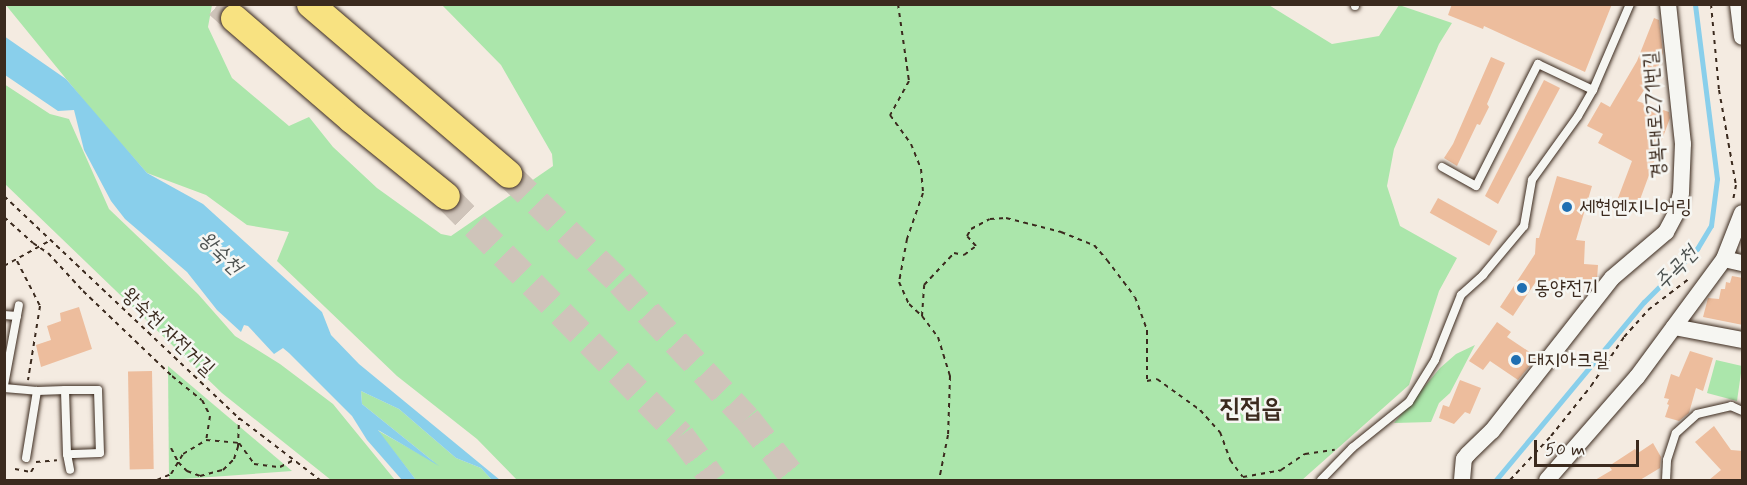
<!DOCTYPE html>
<meta charset="utf-8">
<style>
body{margin:0}
#map{position:relative;width:1747px;height:485px;overflow:hidden;background:#f4ebe1;font-family:Mynerve,"Poor Story",sans-serif}
div>[style]{position:absolute}
[style*='--x']{left:calc(var(--x)*1px);top:calc(var(--y)*1px);width:calc(var(--w)*1px);rotate:calc(var(--a)*1deg)}
.green>*{inset:0;background:#abe6ab}
.water>*{inset:0;background:#89cfeb}
.stream>*{height:4.5px;margin:-2.25px;padding:0 2.25px;transform-origin:2.25px;border-radius:2.25px;background:#89cfeb}
.building>*{inset:0;background:#edbd9d;transform-origin:0 0}
.trunk-tunnel>*{height:27px;margin-top:-13.5px;transform-origin:0;background:repeating-linear-gradient(90deg,#cfc4ba 0 27px,transparent 0 41px)}
.path>*{height:2px;margin-top:-1px;transform-origin:0;background:repeating-linear-gradient(90deg,#3b2a1e 0 4.5px,transparent 0 9px)}
.roads{filter:drop-shadow(0 0 2px #3b2a1e) drop-shadow(0 0 2px #3b2a1e)}
.service>*{height:8px;margin:-4px;padding:0 4px;transform-origin:4px;border-radius:4px;background:#f6f6f2}
.minor>*{height:16px;margin:-8px;padding:0 8px;transform-origin:8px;border-radius:8px;background:#f6f6f2}
.trunk>*{height:27px;margin:-13.5px;padding:0 13.5px;transform-origin:13.5px;border-radius:13.5px;background:#f8e281}
.dots>*{width:16px;height:16px;translate:-50% -50%;box-sizing:border-box;border:3px solid #f6f6f2;border-radius:50%}
span{translate:-50% -50%;white-space:nowrap;text-align:center;line-height:1.15;-webkit-text-stroke:5px #f6f6f2;paint-order:stroke}
.street-label{font-size:20px;color:#3b2a1e}
.poi-label{font-size:20px;color:#3b2a1e}
.left{translate:0 -50%;text-align:left}
.water-label{font-size:21px;color:#4e5351;font-style:italic}
.district-label{font-size:26px;color:#3b2a1e;font-weight:700}
.frame{position:absolute;inset:0;border:6px solid #3b2a1e;pointer-events:none}
.scale{position:absolute;left:1534px;top:440px;width:105px;height:27px;box-sizing:border-box;border:3px solid #3b2a1e;border-top:0;padding-left:8px;font-size:18px;line-height:21px;white-space:nowrap;color:#3b2a1e;-webkit-text-stroke:4px #f6f6f2;paint-order:stroke}
</style>
<div id="map">
<div class="green">
<i style="clip-path:polygon(5px 4px,212px 5px,208px 27px,232px 78px,289px 126px,309px 117px,333px 147px,377px 188px,441px 234px,451px 236px,553px 166px,552px 154px,501px 65px,442px 5px,1267px 4px,1332px 44px,1379px 36px,1399px 5px,1452px 23px,1439px 44px,1394px 149px,1387px 186px,1400px 226px,1457px 258px,1439px 291px,1409px 385px,1302px 480px,517px 480px,477px 439px,397px 376px,277px 261px,289px 232px,247px 225px,206px 195px,147px 173px,94px 113px)"></i>
<i style="clip-path:polygon(4px 84px,50px 114px,69px 119px,109px 209px,198px 294px,235px 336px,280px 364px,333px 404px,395px 480px,331px 480px,222px 393px,5px 184px)"></i>
<i style="clip-path:polygon(1475px 345px,1450px 393px,1439px 403px,1431px 422px,1394px 423px,1440px 368px,1456px 354px)"></i>
<i style="clip-path:polygon(1716px 360px,1742px 366px,1737px 401px,1707px 393px)"></i>
<i style="clip-path:polygon(168px 366px,292px 471px,169px 480px)"></i>
<i style="clip-path:polygon(361px 391px,399px 409px,456px 458px,481px 468px,492px 480px,416px 480px,377px 430px,434px 462px,362px 404px)"></i>
</div>
<div class="water">
<i style="clip-path:polygon(4px 36px,66px 79px,147px 173px,203px 204px,322px 312px,331px 335px,359px 364px,500px 480px,492px 480px,481px 468px,456px 458px,399px 409px,361px 391px,362px 404px,439px 466px,378px 430px,416px 480px,402px 480px,367px 440px,352px 416px,289px 353px,283px 348px,274px 354px,248px 326px,244px 325px,241px 332px,217px 310px,187px 272px,125px 219px,111px 201px,84px 150px,74px 110px,58px 111px,5px 75px)"></i>
</div>
<div class="stream">
<i style="--x:1496;--y:480;--w:231;--a:-50.3"></i>
<i style="--x:1644;--y:302;--w:75;--a:-45"></i>
<i style="--x:1697;--y:249;--w:27;--a:-59"></i>
<i style="--x:1711;--y:226;--w:47;--a:-82.7"></i>
<i style="--x:1717;--y:179;--w:176;--a:-97.2"></i>
</div>
<div class="building">
<i style="clip-path:polygon(1452px 4px,1612px 4px,1585px 72px,1484px 26px,1483px 29px,1448px 15px)"></i>
<i style="clip-path:polygon(1654px 18px,1659px 20px,1663px 53px,1657px 70px,1637px 101px,1669px 112px,1670px 118px,1638px 205px,1618px 198px,1632px 161px,1598px 143px,1603px 134px,1587px 126px,1601px 102px,1610px 107px,1637px 61px)"></i>
<i style="clip-path:polygon(1491px 57px,1505px 63px,1487px 104px,1489px 107px,1480px 125px,1477px 124px,1457px 166px,1444px 158px,1453px 144px)"></i>
<i style="clip-path:polygon(1544px 80px,1560px 88px,1498px 204px,1485px 196px)"></i>
<i style="clip-path:polygon(1557px 176px,1592px 186px,1576px 240px,1585px 241px,1584px 264px,1598px 265px,1597px 280px,1594px 284px,1537px 280px,1513px 316px,1500px 307px,1535px 254px,1536px 238px,1539px 238px)"></i>
<i style="left:1438px;top:198px;width:68px;height:17px;rotate:29deg"></i>
<i style="clip-path:polygon(1732px 276px,1743px 278px,1743px 325px,1703px 317px,1708px 298px,1719px 299px,1721px 289px,1725px 289px,1726px 282px,1730px 283px)"></i>
<i style="clip-path:polygon(79px 307px,92px 349px,41px 367px,36px 345px,51px 340px,47px 326px,61px 321px,60px 313px)"></i>
<i style="clip-path:polygon(1497px 322px,1511px 332px,1507px 337px,1537px 357px,1518px 380px,1490px 361px,1483px 370px,1469px 361px)"></i>
<i style="clip-path:polygon(1690px 351px,1713px 358px,1703px 391px,1696px 388px,1689px 413px,1679px 421px,1665px 417px,1669px 405px,1667px 404px,1669px 399px,1664px 398px,1671px 374px,1679px 377px)"></i>
<i style="left:152px;top:371px;width:98px;height:24px;rotate:89deg"></i>
<i style="clip-path:polygon(1460px 380px,1481px 388px,1470px 414px,1465px 412px,1454px 424px,1439px 418px,1443px 405px,1449px 407px)"></i>
<i style="clip-path:polygon(1714px 426px,1731px 450px,1743px 451px,1743px 480px,1709px 480px,1721px 470px,1695px 442px)"></i>
<i style="clip-path:polygon(1653px 443px,1661px 457px,1660px 468px,1640px 480px,1595px 480px,1612px 470px,1609px 466px,1635px 449px,1638px 453px)"></i>
</div>
<div class="trunk-tunnel">
<i style="--x:218;--y:4;--w:21;--a:41"></i>
<i style="--x:508;--y:174;--w:156;--a:44"></i>
<i style="--x:620;--y:282;--w:186;--a:47"></i>
<i style="--x:747;--y:418;--w:79;--a:51.7"></i>
<i style="--x:446;--y:196;--w:335;--a:45.5"></i>
<i style="--x:681;--y:435;--w:56;--a:53.7"></i>
</div>
<div class="path">
<i style="--x:898;--y:4;--w:78;--a:81.9"></i>
<i style="--x:909;--y:81;--w:39;--a:119"></i>
<i style="--x:890;--y:115;--w:36;--a:54"></i>
<i style="--x:911;--y:144;--w:27;--a:68"></i>
<i style="--x:921;--y:169;--w:24;--a:85"></i>
<i style="--x:923;--y:193;--w:49;--a:109.2"></i>
<i style="--x:907;--y:239;--w:44;--a:100.5"></i>
<i style="--x:899;--y:282;--w:24;--a:66"></i>
<i style="--x:909;--y:304;--w:18;--a:43"></i>
<i style="--x:922;--y:316;--w:26;--a:53"></i>
<i style="--x:938;--y:337;--w:41;--a:72.9"></i>
<i style="--x:950;--y:376;--w:59;--a:91.9"></i>
<i style="--x:948;--y:435;--w:46;--a:101.3"></i>
<i style="--x:1711;--y:4;--w:86;--a:84.7"></i>
<i style="--x:1719;--y:90;--w:97;--a:79.9"></i>
<i style="--x:1736;--y:185;--w:16;--a:101"></i>
<i style="--x:4;--y:196;--w:323;--a:43.4"></i>
<i style="--x:239;--y:418;--w:102;--a:37.4"></i>
<i style="--x:4;--y:217;--w:39;--a:42"></i>
<i style="--x:33;--y:243;--w:18;--a:34"></i>
<i style="--x:48;--y:253;--w:52;--a:47.4"></i>
<i style="--x:83;--y:291;--w:123;--a:43.7"></i>
<i style="--x:172;--y:376;--w:38;--a:39"></i>
<i style="--x:202;--y:400;--w:18;--a:63"></i>
<i style="--x:210;--y:416;--w:24;--a:99"></i>
<i style="--x:17;--y:261;--w:51;--a:62.9"></i>
<i style="--x:40;--y:306;--w:75;--a:99.2"></i>
<i style="--x:4;--y:266;--w:54;--a:-29"></i>
<i style="--x:922;--y:316;--w:31;--a:-86"></i>
<i style="--x:924;--y:285;--w:44;--a:-46.8"></i>
<i style="--x:954;--y:253;--w:10;--a:11"></i>
<i style="--x:964;--y:255;--w:15;--a:-37"></i>
<i style="--x:976;--y:246;--w:13;--a:-132"></i>
<i style="--x:967;--y:236;--w:8;--a:-60"></i>
<i style="--x:971;--y:229;--w:21;--a:-28"></i>
<i style="--x:990;--y:219;--w:16;--a:-4"></i>
<i style="--x:1006;--y:218;--w:57;--a:14.3"></i>
<i style="--x:1061;--y:232;--w:35;--a:22"></i>
<i style="--x:1094;--y:245;--w:20;--a:49"></i>
<i style="--x:1107;--y:260;--w:46;--a:52.9"></i>
<i style="--x:1135;--y:297;--w:35;--a:70"></i>
<i style="--x:1147;--y:330;--w:51;--a:90"></i>
<i style="--x:1147;--y:381;--w:10;--a:-11"></i>
<i style="--x:1157;--y:379;--w:53;--a:35.8"></i>
<i style="--x:1200;--y:410;--w:30;--a:48"></i>
<i style="--x:1220;--y:432;--w:30;--a:70"></i>
<i style="--x:1230;--y:460;--w:21;--a:53"></i>
<i style="--x:1243;--y:477;--w:39;--a:-10"></i>
<i style="--x:1281;--y:470;--w:29;--a:-34"></i>
<i style="--x:1305;--y:454;--w:30;--a:-8"></i>
<i style="--x:171;--y:448;--w:16;--a:63"></i>
<i style="--x:178;--y:462;--w:13;--a:45"></i>
<i style="--x:187;--y:471;--w:14;--a:21"></i>
<i style="--x:200;--y:476;--w:24;--a:-15"></i>
<i style="--x:223;--y:470;--w:16;--a:-45"></i>
<i style="--x:234;--y:459;--w:13;--a:-72"></i>
<i style="--x:238;--y:447;--w:29;--a:-88"></i>
<i style="--x:36;--y:462;--w:21;--a:-5"></i>
<i style="--x:15;--y:469;--w:16;--a:11"></i>
<i style="--x:31;--y:472;--w:6;--a:-59"></i>
<i style="--x:157;--y:480;--w:15;--a:-23"></i>
<i style="--x:171;--y:474;--w:23;--a:-59"></i>
<i style="--x:183;--y:454;--w:27;--a:-31"></i>
<i style="--x:206;--y:440;--w:33;--a:5"></i>
<i style="--x:239;--y:443;--w:26;--a:54"></i>
<i style="--x:254;--y:464;--w:26;--a:7"></i>
<i style="--x:280;--y:467;--w:16;--a:-27"></i>
<i style="--x:1510;--y:480;--w:60;--a:-47"></i>
<i style="--x:1551;--y:436;--w:64;--a:-51.3"></i>
<i style="--x:1591;--y:386;--w:59;--a:-56"></i>
<i style="--x:1624;--y:337;--w:36;--a:-48"></i>
<i style="--x:1648;--y:310;--w:53;--a:-37.3"></i>
</div>
<div class="roads">
<div class="service">
<i style="--x:1355;--y:4;--w:2;--a:90"></i>
<i style="--x:1442;--y:167;--w:39;--a:29"></i>
<i style="--x:1476;--y:186;--w:137;--a:-63.1"></i>
<i style="--x:1538;--y:64;--w:61;--a:25.3"></i>
<i style="--x:4;--y:315;--w:13;--a:4"></i>
<i style="--x:4;--y:385;--w:81;--a:-79.4"></i>
<i style="--x:4;--y:388;--w:33;--a:5"></i>
<i style="--x:37;--y:391;--w:28;--a:-2"></i>
<i style="--x:65;--y:390;--w:33;--a:0"></i>
<i style="--x:98;--y:390;--w:63;--a:88.2"></i>
<i style="--x:100;--y:453;--w:33;--a:178"></i>
<i style="--x:67;--y:454;--w:64;--a:-91.8"></i>
<i style="--x:67;--y:454;--w:16;--a:79"></i>
<i style="--x:26;--y:458;--w:68;--a:-80.7"></i>
<i style="--x:1321;--y:480;--w:45;--a:-45.9"></i>
<i style="--x:1352;--y:448;--w:73;--a:-38.9"></i>
<i style="--x:1409;--y:402;--w:49;--a:-58.2"></i>
<i style="--x:1435;--y:360;--w:70;--a:-68.2"></i>
<i style="--x:1461;--y:295;--w:30;--a:-42"></i>
<i style="--x:1483;--y:275;--w:64;--a:-50.1"></i>
<i style="--x:1524;--y:226;--w:47;--a:-80.1"></i>
<i style="--x:1532;--y:180;--w:79;--a:-54.3"></i>
<i style="--x:1578;--y:116;--w:30;--a:-60"></i>
<i style="--x:1593;--y:90;--w:94;--a:-66.7"></i>
<i style="--x:1666;--y:480;--w:20;--a:-87"></i>
<i style="--x:1667;--y:460;--w:28;--a:-72"></i>
<i style="--x:1676;--y:433;--w:28;--a:-42"></i>
<i style="--x:1697;--y:414;--w:35;--a:-13"></i>
<i style="--x:1731;--y:406;--w:12;--a:24"></i>
</div>
<div class="minor">
<i style="--x:1738;--y:4;--w:33;--a:83"></i>
<i style="--x:1724;--y:259;--w:18;--a:13"></i>
<i style="--x:1674;--y:327;--w:69;--a:10.8"></i>
<i style="--x:1462;--y:480;--w:21;--a:-85"></i>
<i style="--x:1464;--y:459;--w:6;--a:-51"></i>
<i style="--x:1468;--y:454;--w:33;--a:-44"></i>
<i style="--x:1492;--y:431;--w:194;--a:-51.9"></i>
<i style="--x:1612;--y:278;--w:71;--a:-40.4"></i>
<i style="--x:1666;--y:232;--w:21;--a:-62"></i>
<i style="--x:1676;--y:213;--w:21;--a:-76"></i>
<i style="--x:1681;--y:193;--w:49;--a:-87.7"></i>
<i style="--x:1683;--y:144;--w:141;--a:-96.1"></i>
<i style="--x:1547;--y:480;--w:137;--a:-48.9"></i>
<i style="--x:1637;--y:377;--w:147;--a:-53.6"></i>
<i style="--x:1724;--y:259;--w:49;--a:-68.6"></i>
</div>
<div class="trunk">
<i style="--x:310;--y:4;--w:261;--a:40.6"></i>
<i style="--x:234;--y:18;--w:155;--a:40.8"></i>
<i style="--x:351;--y:119;--w:122;--a:39"></i>
</div>
</div>
<div class="dots">
<i style="left:1567px;top:207px;background:#1f6fb2"></i>
<i style="left:1522px;top:288px;background:#1f6fb2"></i>
<i style="left:1516px;top:360px;background:#1f6fb2"></i>
</div>
<div class="street-label">
<span style="left:1655px;top:115px;rotate:-94deg">경복대로271번길</span>
<span style="left:168px;top:332px;rotate:43deg">왕숙천 자전거길</span>
</div>
<div class="poi-label">
<span class="left" style="left:1579px;top:207px">세현엔지니어링</span>
<span class="left" style="left:1534px;top:288px">동양전기</span>
<span class="left" style="left:1528px;top:360px">대지아크릴</span>
</div>
<div class="water-label">
<span style="left:220px;top:253px;rotate:44deg">왕숙천</span>
<span style="left:1676px;top:268px;rotate:-46deg">주곡천</span>
</div>
<div class="district-label">
<span style="left:1251px;top:410px">진접읍</span>
</div>
<div class="frame"></div>
<div class="scale">50 m</div>
</div>
